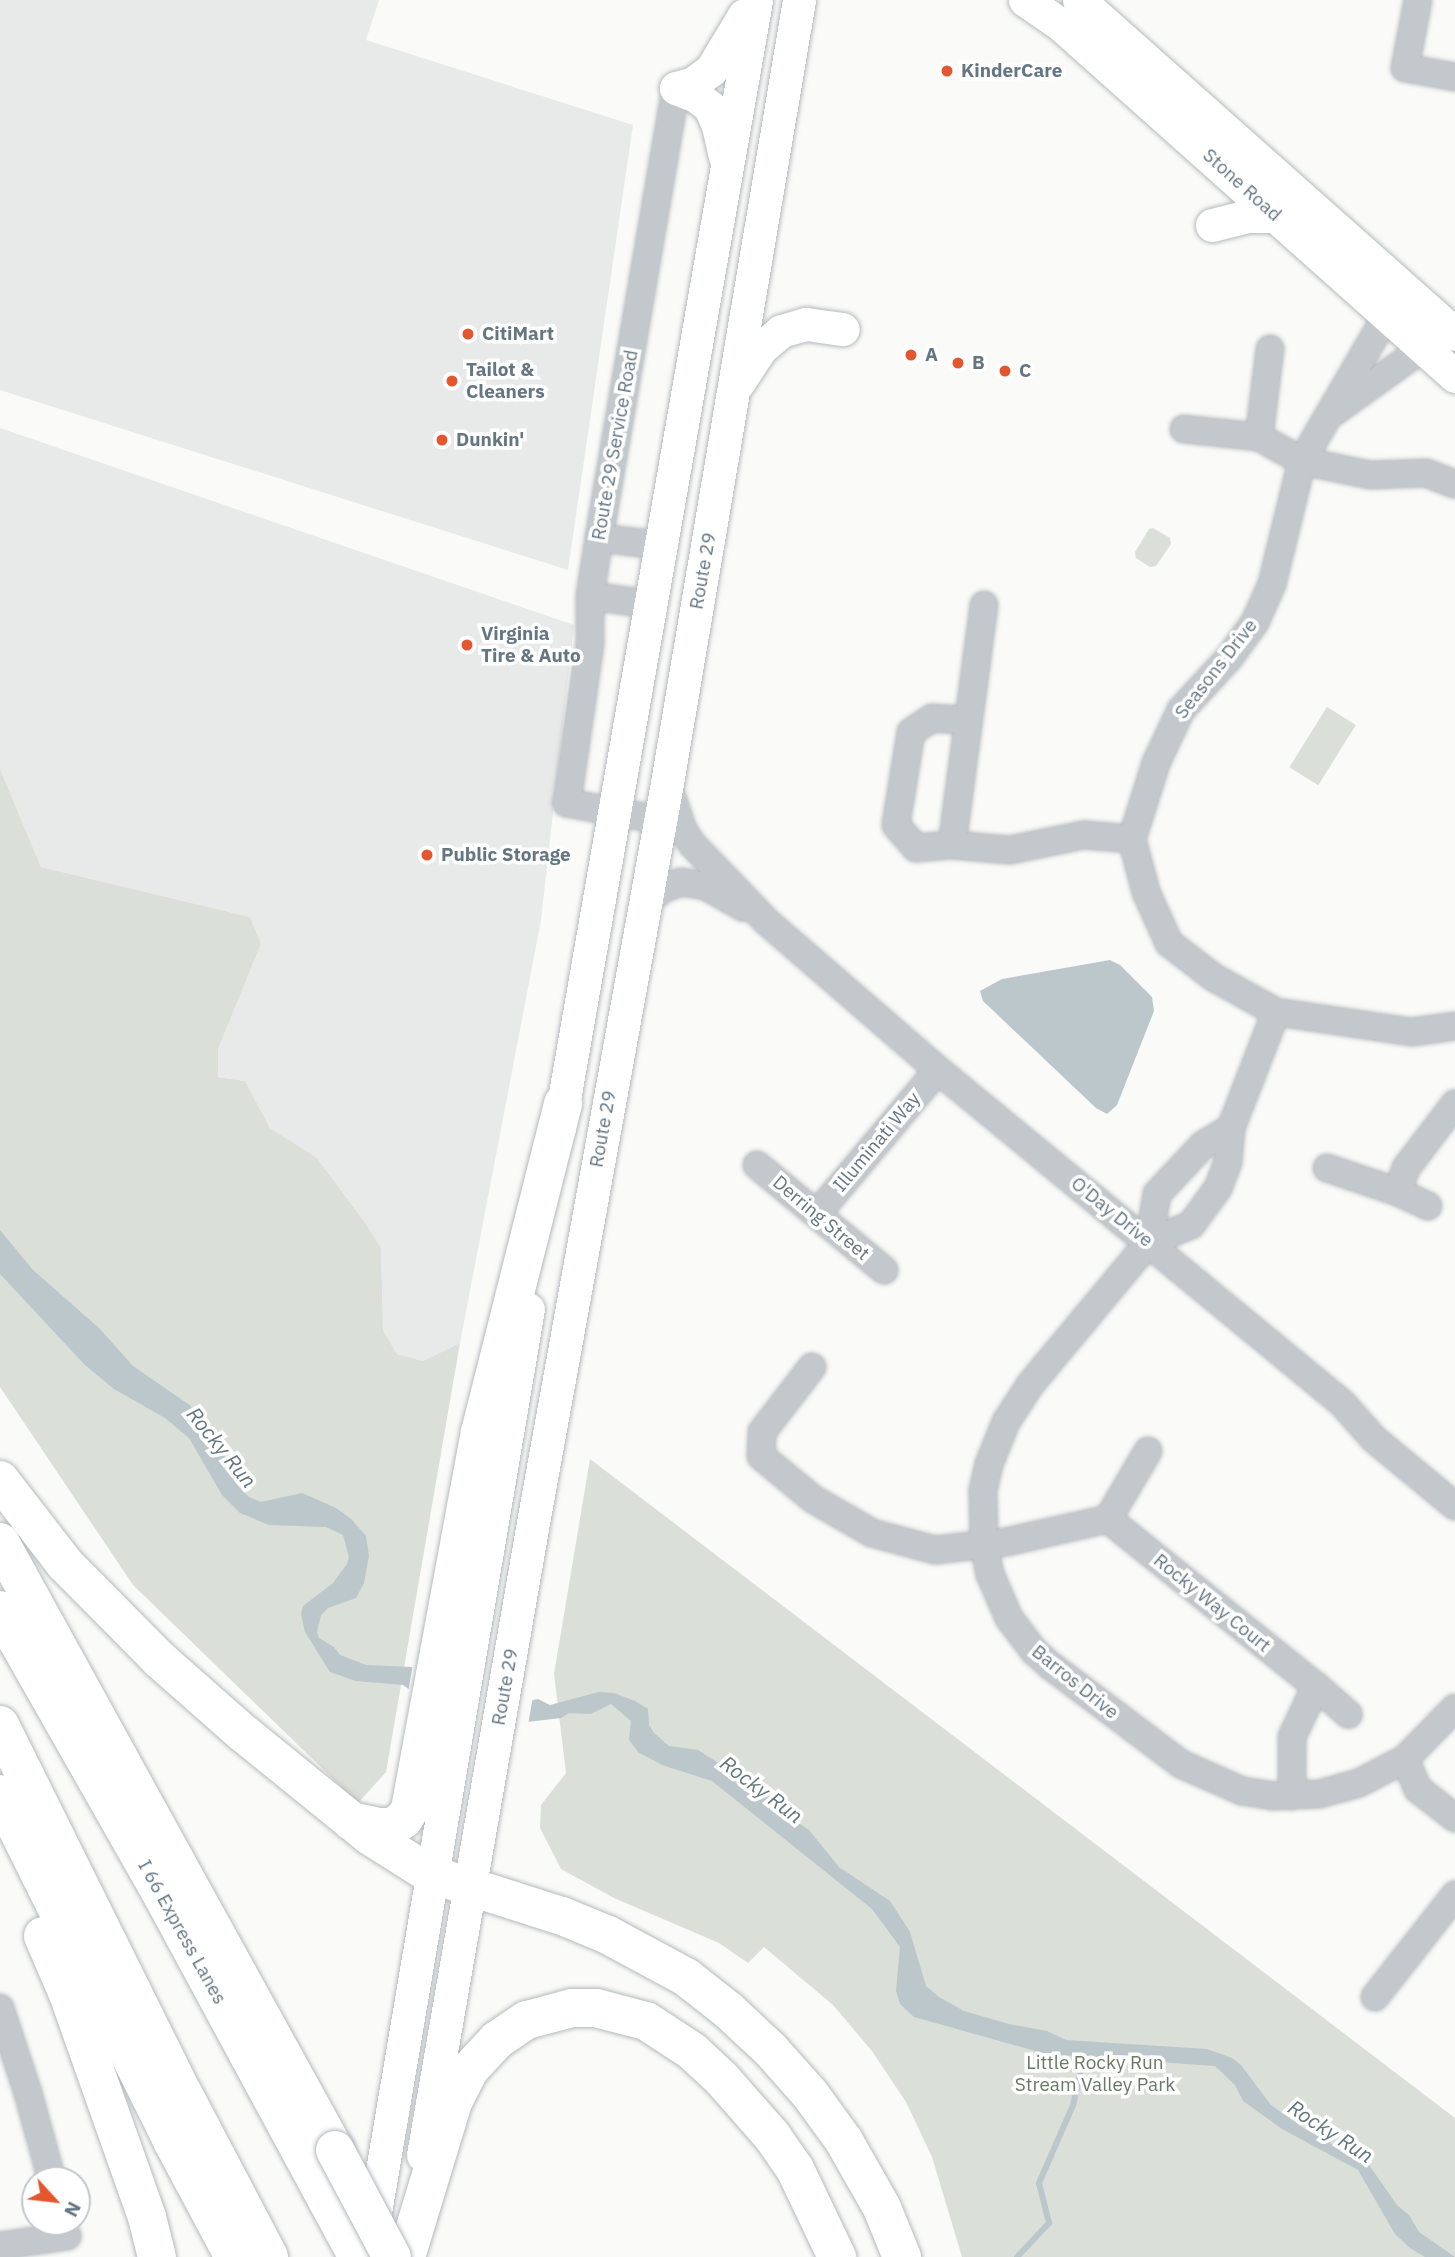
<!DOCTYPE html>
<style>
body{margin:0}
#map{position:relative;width:1455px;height:2257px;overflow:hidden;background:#fafaf8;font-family:"IBM Plex Sans",sans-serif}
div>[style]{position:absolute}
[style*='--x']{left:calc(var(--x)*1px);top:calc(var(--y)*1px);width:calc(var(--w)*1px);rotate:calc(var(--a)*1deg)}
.built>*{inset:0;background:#e8e9e9}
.green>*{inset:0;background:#dadfd7;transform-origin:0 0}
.water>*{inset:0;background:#bbc7cb}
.pier>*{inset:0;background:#fafaf8}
.stream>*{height:6px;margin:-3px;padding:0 3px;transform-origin:3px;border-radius:3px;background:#bbc7cb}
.roads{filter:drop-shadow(0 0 2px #b5babe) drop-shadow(0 0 2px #b5babe)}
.minor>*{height:26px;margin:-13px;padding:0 13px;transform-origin:13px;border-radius:13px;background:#c3c8cc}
.major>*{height:33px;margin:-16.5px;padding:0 16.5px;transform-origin:16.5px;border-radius:16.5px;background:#fff}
.highway>*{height:38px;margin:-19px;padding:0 19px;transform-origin:19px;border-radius:19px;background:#fff}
.bridges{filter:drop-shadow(0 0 2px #b4b9bd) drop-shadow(0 0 2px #b4b9bd)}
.highway-bridge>*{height:38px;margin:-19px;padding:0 19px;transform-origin:19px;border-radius:19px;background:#fff}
.dots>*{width:19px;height:19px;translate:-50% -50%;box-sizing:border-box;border:4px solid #fff;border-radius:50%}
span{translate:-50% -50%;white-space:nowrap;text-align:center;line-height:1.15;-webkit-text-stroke:7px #fff;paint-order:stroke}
.poi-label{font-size:19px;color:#657683;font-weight:700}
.left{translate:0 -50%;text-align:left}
.street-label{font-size:19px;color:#657683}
.park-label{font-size:19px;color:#687a64}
.water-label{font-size:21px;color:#60757c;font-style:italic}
.north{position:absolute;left:21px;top:2166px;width:70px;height:70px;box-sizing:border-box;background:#fff;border:2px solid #c1c8cd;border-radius:50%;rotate:117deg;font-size:19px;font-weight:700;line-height:28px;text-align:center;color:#657683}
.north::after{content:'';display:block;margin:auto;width:24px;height:32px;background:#e4572e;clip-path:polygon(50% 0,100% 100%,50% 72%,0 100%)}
</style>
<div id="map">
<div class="built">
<i style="clip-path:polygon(0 0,379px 0,366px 40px,633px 125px,568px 570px,0 390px)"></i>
<i style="clip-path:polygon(0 428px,574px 625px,541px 920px,460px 1343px,423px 1361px,397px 1354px,383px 1330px,381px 1248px,366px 1224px,317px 1158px,270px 1128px,245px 1081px,218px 1077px,218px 1049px,261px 944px,250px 917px,41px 867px,0 769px)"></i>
</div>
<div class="green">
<i style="clip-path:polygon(1153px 528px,1170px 538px,1171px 544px,1156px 566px,1150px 567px,1136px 558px,1135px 552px,1149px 529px)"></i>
<i style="left:1327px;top:707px;width:34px;height:71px;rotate:32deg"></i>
<i style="clip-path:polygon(0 769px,41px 867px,250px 917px,261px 944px,218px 1049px,218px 1077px,245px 1081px,270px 1128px,317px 1158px,366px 1224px,381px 1248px,383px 1330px,397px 1354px,423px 1361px,460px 1343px,386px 1772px,358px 1803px,133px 1585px,0 1387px)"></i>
<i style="clip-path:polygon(590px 1459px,1455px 2118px,1455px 2257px,962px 2257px,932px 2157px,906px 2102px,872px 2051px,833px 2005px,764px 1947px,748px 1963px,719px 1943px,614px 1898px,561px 1869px,540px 1828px,541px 1805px,566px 1773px,554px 1674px)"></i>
</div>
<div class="water">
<i style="clip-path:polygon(1110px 960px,1120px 965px,1152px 997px,1154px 1011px,1117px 1105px,1107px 1114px,1096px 1108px,983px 1001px,980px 991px,1002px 979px)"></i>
<i style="clip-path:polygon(0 1230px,33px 1270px,99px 1328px,133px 1366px,191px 1406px,201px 1434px,224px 1455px,237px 1485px,249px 1497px,261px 1502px,302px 1493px,336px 1508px,351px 1519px,366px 1536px,369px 1556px,364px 1583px,356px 1598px,328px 1608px,321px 1615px,317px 1632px,319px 1638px,334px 1647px,340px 1655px,366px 1665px,412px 1667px,440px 1688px,520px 1703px,538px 1699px,550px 1705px,599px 1692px,614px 1693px,635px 1701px,648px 1709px,649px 1725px,654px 1733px,669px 1746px,698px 1750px,773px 1798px,793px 1819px,809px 1830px,839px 1867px,890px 1901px,910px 1932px,926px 1986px,939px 1997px,964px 2011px,1009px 2024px,1047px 2031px,1066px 2040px,1207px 2049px,1232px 2058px,1241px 2065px,1271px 2105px,1305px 2129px,1369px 2165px,1397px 2205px,1409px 2215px,1419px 2232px,1455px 2257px,1425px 2257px,1410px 2248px,1395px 2234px,1358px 2170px,1282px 2129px,1243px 2101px,1235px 2085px,1215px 2066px,1046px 2054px,914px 2017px,900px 2004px,896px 1991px,900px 1947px,872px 1909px,712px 1781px,662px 1765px,638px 1752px,629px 1740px,631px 1721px,611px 1704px,591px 1714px,569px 1713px,561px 1718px,510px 1724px,433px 1707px,403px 1685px,356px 1681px,330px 1672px,305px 1632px,301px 1614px,303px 1606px,333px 1583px,347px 1564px,349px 1557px,343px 1535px,326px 1527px,269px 1525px,240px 1513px,222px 1495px,189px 1438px,165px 1418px,114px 1389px,85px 1365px,0 1274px)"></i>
</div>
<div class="pier">
<i style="clip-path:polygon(413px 1663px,451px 1688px,511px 1700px,533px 1696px,528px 1725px,510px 1727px,432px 1711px,408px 1693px)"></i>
</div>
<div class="stream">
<i style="--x:1017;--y:2257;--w:47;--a:-46.7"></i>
<i style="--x:1049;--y:2223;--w:41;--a:-104"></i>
<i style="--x:1039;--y:2183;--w:85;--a:-66.4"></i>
<i style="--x:1073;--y:2105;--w:57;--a:-76.7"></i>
</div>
<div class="roads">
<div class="minor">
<i style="--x:1418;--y:0;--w:69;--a:100.8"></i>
<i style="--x:1405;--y:68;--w:51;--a:10.2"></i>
<i style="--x:1387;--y:315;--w:169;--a:120.2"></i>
<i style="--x:1302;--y:461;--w:127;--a:103.7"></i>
<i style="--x:1272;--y:584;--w:42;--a:114.1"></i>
<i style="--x:1255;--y:622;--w:44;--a:125.8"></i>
<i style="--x:1229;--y:658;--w:71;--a:132.7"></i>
<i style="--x:1181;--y:710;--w:59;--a:115.3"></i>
<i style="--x:1156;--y:763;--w:80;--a:107.5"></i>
<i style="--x:1132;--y:839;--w:55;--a:75.2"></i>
<i style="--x:1146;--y:892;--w:56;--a:65.7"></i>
<i style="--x:1169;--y:943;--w:56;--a:37.7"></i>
<i style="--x:1213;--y:977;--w:72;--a:29.1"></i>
<i style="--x:1276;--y:1012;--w:137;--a:8.4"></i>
<i style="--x:1412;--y:1032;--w:43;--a:-7.9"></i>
<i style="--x:1270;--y:349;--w:89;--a:97.1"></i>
<i style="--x:1259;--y:437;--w:49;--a:29.2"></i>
<i style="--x:1302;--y:461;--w:69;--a:11.6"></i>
<i style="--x:1370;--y:475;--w:56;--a:-2"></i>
<i style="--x:1426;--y:473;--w:31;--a:21"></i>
<i style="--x:1334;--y:412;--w:110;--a:-35.7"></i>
<i style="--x:1184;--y:429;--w:75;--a:6.1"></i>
<i style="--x:599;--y:538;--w:60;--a:6.7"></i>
<i style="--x:590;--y:596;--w:60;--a:7.7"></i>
<i style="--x:966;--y:720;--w:34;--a:-177"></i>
<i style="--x:932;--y:718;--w:25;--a:146"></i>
<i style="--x:911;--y:732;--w:94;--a:99.2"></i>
<i style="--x:896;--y:825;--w:30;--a:49"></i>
<i style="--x:916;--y:848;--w:36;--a:-5"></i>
<i style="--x:952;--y:845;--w:242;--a:-82.4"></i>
<i style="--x:667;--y:783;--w:50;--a:71.2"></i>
<i style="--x:683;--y:830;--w:17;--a:57"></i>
<i style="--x:692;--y:844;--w:107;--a:46.1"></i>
<i style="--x:766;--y:921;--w:228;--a:40.9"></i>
<i style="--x:938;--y:1070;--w:524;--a:39.5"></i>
<i style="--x:1342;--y:1403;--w:48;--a:48.4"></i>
<i style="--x:1374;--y:1439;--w:105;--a:39.6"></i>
<i style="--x:660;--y:820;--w:95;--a:-169.6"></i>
<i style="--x:567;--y:803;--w:162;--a:-81.8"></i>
<i style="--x:590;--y:643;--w:47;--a:-90"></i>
<i style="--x:590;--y:596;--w:59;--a:-81.2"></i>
<i style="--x:599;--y:538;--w:457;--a:-80.3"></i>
<i style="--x:952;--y:845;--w:58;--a:4.9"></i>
<i style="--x:1010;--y:850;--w:76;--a:-11.5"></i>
<i style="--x:1084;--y:835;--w:48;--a:4.8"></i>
<i style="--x:643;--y:912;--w:10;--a:-66"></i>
<i style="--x:647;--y:903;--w:21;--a:-43"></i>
<i style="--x:662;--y:889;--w:20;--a:-20"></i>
<i style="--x:681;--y:882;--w:25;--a:9"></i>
<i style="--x:706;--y:886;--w:43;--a:29.6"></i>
<i style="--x:1276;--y:1012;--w:124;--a:111.2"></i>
<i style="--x:1231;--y:1128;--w:34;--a:95"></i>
<i style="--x:1228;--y:1162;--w:28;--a:111"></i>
<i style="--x:1218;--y:1188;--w:46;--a:126.1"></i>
<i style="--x:1191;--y:1225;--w:45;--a:158"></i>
<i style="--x:1149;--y:1242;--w:186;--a:129.8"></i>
<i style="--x:1030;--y:1385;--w:44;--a:123"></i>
<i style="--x:1006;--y:1422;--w:45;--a:112"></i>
<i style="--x:989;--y:1464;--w:28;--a:103"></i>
<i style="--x:983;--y:1491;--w:53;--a:88.9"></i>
<i style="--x:984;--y:1544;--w:31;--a:79"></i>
<i style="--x:990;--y:1574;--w:48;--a:66.6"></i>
<i style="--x:1009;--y:1618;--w:40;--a:53"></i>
<i style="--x:1033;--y:1650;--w:24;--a:42"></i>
<i style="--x:1051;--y:1666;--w:163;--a:37"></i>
<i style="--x:1181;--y:1764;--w:67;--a:23.9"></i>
<i style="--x:1242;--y:1791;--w:30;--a:9"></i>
<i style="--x:1272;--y:1796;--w:47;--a:-2.4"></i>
<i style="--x:1319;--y:1794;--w:41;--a:-15.4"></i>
<i style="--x:1359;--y:1783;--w:52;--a:-27.6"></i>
<i style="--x:1405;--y:1759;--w:71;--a:-45.6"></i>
<i style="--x:757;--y:1165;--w:165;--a:39.6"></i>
<i style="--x:1327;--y:1168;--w:75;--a:18.7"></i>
<i style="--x:1398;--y:1192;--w:33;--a:25"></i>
<i style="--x:1398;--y:1192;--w:25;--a:-72"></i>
<i style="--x:1406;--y:1168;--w:81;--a:-52.6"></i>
<i style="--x:817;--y:1214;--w:188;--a:-50"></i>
<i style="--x:1149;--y:1242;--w:49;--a:-80.5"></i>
<i style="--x:1157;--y:1194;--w:67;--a:-46.8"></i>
<i style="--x:1203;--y:1145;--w:33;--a:-31"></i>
<i style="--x:812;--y:1367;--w:82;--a:127.6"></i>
<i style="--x:762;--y:1432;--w:24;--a:92"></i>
<i style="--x:761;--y:1456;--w:67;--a:39.6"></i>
<i style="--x:813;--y:1499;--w:68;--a:30"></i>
<i style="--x:872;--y:1533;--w:65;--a:15.1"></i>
<i style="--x:935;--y:1550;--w:71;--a:-6.4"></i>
<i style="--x:1006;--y:1542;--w:105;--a:-12.7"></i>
<i style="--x:1108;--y:1519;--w:267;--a:38.8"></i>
<i style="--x:1316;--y:1686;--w:56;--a:115.2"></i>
<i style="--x:1292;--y:1737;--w:59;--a:90"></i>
<i style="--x:1108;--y:1519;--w:79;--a:-59.5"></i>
<i style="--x:1316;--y:1686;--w:43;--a:41.2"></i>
<i style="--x:1405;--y:1759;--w:33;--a:67"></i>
<i style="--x:1418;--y:1789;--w:47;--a:38.1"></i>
<i style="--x:1375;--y:1997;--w:130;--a:-51.9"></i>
<i style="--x:0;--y:2008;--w:89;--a:71.8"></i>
<i style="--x:28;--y:2093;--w:90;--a:74.6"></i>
<i style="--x:0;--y:2246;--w:68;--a:-8.5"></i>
</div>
<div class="major">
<i style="--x:1025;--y:0;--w:42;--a:34.4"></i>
<i style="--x:1060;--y:24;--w:529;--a:41.71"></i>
<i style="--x:1079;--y:0;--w:503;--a:41.61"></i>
<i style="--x:676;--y:88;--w:18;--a:-16"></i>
<i style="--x:693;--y:83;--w:22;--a:-36"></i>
<i style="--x:711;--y:70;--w:64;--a:-59"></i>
<i style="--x:676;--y:88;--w:22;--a:22"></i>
<i style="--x:696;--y:96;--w:18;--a:38"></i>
<i style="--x:710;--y:107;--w:21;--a:67"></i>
<i style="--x:718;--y:126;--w:32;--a:77"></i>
<i style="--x:1212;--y:225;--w:38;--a:-14"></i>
<i style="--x:1249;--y:216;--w:28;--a:0"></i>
<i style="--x:738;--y:383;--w:42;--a:-56.7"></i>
<i style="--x:761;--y:348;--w:26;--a:-40"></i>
<i style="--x:781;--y:331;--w:26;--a:-16"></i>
<i style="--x:806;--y:324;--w:37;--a:8"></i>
<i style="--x:559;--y:1128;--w:1145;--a:-80.09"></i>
<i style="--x:423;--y:2155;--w:648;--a:-80.13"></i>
<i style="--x:534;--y:1517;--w:746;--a:-79.73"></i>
<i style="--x:667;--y:783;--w:794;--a:-80.43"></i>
<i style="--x:371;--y:2236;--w:940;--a:-80.39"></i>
</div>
<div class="highway">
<i style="--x:0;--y:1480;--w:106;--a:52.3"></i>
<i style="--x:65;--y:1564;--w:134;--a:45.3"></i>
<i style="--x:159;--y:1659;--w:112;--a:41.4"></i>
<i style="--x:243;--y:1733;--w:164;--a:39"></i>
<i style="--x:370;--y:1836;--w:71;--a:32.3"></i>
<i style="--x:430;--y:1874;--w:139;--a:17.7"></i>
<i style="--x:562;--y:1916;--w:50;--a:22.4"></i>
<i style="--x:608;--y:1935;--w:89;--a:28.3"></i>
<i style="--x:686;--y:1977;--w:53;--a:38.2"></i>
<i style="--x:728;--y:2010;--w:57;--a:42.9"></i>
<i style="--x:770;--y:2049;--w:60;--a:48.4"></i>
<i style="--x:810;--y:2094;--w:58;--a:54.1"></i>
<i style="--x:844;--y:2141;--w:77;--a:60.4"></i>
<i style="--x:882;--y:2208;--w:53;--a:67.8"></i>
<i style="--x:0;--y:1542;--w:694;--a:61.15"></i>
<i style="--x:0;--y:1610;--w:330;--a:60.4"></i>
<i style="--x:163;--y:1897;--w:409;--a:61.6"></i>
<i style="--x:0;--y:1725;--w:411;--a:63.6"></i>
<i style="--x:183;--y:2093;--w:185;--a:62.3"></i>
<i style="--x:0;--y:1794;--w:385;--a:63.6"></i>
<i style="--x:171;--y:2139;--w:134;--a:61.9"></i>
<i style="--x:351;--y:1821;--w:29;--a:12"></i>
<i style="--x:379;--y:1827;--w:13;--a:0"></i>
<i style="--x:392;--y:1827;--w:14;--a:-34"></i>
<i style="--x:404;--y:1819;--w:12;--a:-59"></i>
<i style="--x:410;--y:1809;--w:383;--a:-79.5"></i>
<i style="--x:480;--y:1432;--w:339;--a:-75.8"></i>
<i style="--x:43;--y:1936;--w:63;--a:66.7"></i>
<i style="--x:68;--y:1994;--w:237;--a:70.5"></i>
<i style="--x:147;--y:2217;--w:41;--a:76"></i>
<i style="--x:406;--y:2257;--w:162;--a:-73.1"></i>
<i style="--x:453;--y:2102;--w:37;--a:-63"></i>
<i style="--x:470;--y:2069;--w:40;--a:-47"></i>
<i style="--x:497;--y:2040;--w:36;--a:-34"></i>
<i style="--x:527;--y:2020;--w:47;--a:-14.9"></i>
<i style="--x:572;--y:2008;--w:24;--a:0"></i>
<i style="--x:596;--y:2008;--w:52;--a:14.6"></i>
<i style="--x:646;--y:2021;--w:55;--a:33.1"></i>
<i style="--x:692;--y:2051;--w:41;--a:43"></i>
<i style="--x:722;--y:2079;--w:76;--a:48.7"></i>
<i style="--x:772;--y:2136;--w:40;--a:55.1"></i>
<i style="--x:795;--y:2169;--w:98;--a:64.5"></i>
</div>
</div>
<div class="bridges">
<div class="highway-bridge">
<i style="--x:335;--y:2150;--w:121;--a:62"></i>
</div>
</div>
<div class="dots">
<i style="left:947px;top:71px;background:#e4572e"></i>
<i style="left:468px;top:334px;background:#e4572e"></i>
<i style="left:911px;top:355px;background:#e4572e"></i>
<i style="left:958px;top:363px;background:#e4572e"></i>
<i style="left:1005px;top:371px;background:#e4572e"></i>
<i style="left:452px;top:381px;background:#e4572e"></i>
<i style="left:442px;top:440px;background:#e4572e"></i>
<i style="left:467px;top:645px;background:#e4572e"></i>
<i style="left:427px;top:855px;background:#e4572e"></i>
</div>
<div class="poi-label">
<span class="left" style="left:961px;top:71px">KinderCare</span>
<span class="left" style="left:482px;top:334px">CitiMart</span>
<span class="left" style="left:925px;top:355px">A</span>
<span class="left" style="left:972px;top:363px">B</span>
<span class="left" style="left:466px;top:381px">Tailot &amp;<br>Cleaners</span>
<span class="left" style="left:1019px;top:371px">C</span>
<span class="left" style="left:456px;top:440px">Dunkin'</span>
<span class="left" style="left:481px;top:645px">Virginia<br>Tire &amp; Auto</span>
<span class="left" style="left:441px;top:855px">Public Storage</span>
</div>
<div class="street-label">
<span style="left:1242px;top:185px;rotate:42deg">Stone Road</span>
<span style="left:615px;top:445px;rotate:-80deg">Route 29 Service Road</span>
<span style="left:703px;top:571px;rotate:-80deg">Route 29</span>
<span style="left:1216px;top:669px;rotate:-52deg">Seasons Drive</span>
<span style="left:603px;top:1129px;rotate:-80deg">Route 29</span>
<span style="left:877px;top:1142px;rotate:-50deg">Illuminati Way</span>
<span style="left:1112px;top:1212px;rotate:39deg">O'Day Drive</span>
<span style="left:821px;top:1218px;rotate:40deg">Derring Street</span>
<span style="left:1212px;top:1603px;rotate:39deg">Rocky Way Court</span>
<span style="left:1075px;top:1682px;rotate:39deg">Barros Drive</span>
<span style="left:505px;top:1687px;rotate:-80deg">Route 29</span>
<span style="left:182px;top:1932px;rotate:61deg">I 66 Express Lanes</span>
</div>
<div class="park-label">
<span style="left:1095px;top:2074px">Little Rocky Run<br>Stream Valley Park</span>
</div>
<div class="water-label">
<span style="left:222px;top:1447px;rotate:51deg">Rocky Run</span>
<span style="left:762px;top:1789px;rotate:37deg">Rocky Run</span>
<span style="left:1331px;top:2131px;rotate:33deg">Rocky Run</span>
</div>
<div class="north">N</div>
</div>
